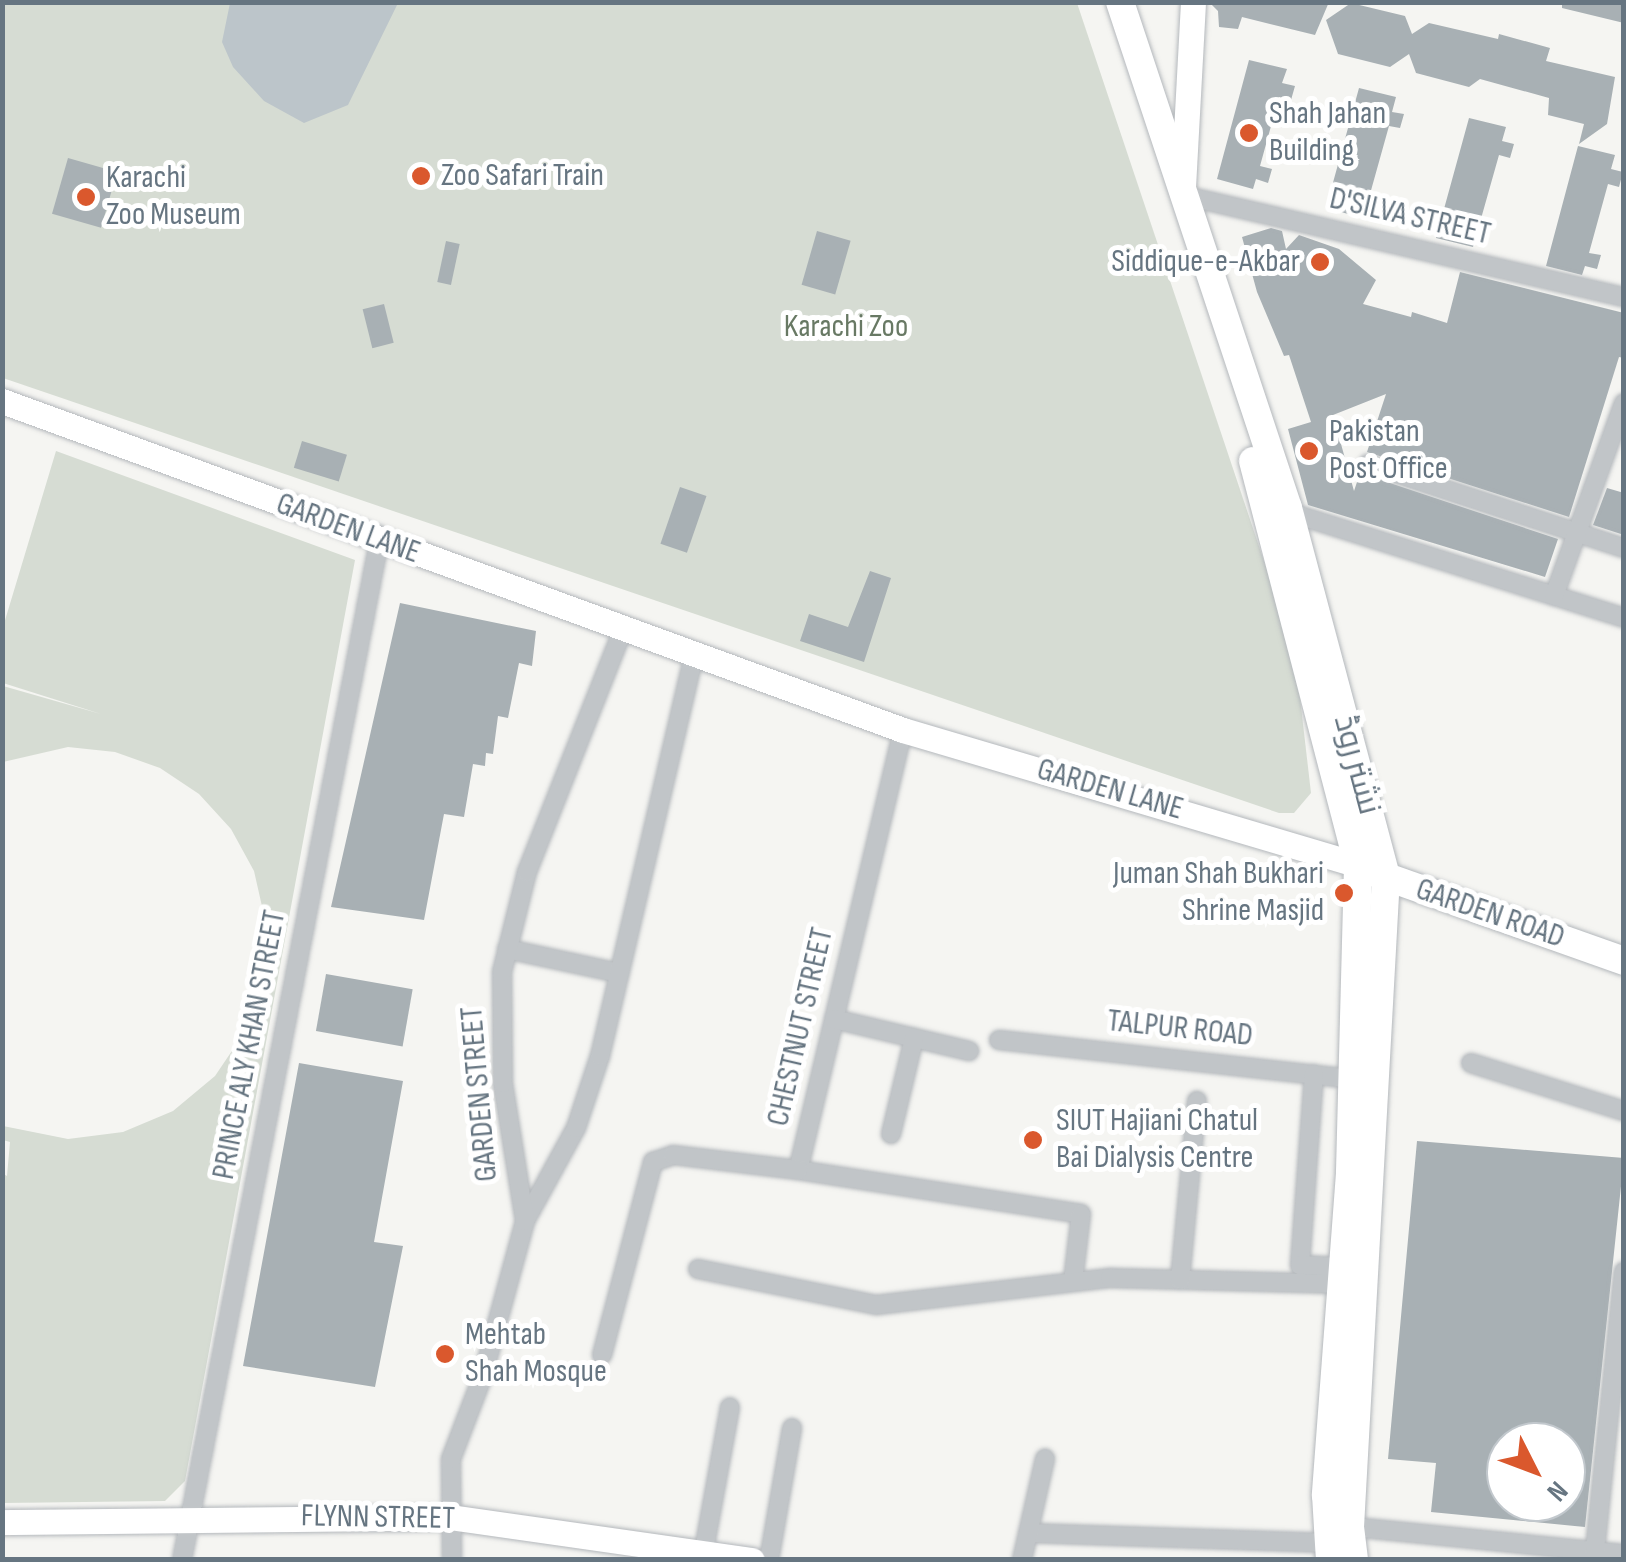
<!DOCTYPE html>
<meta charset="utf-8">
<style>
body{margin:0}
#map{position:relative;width:1626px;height:1562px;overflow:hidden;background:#f5f5f2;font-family:"Sofia Sans Condensed",Cairo,sans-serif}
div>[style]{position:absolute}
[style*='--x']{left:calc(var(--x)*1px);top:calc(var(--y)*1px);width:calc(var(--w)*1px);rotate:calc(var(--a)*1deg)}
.green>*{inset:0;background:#d6dcd3}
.water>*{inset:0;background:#bcc5ca}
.building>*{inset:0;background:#a8b0b4;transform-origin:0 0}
.roads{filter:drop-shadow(0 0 2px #b4b8bc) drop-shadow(0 0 2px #b4b8bc)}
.street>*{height:18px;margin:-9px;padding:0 9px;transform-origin:9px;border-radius:9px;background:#c1c5c8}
.secondary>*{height:25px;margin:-12.5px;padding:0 12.5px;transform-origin:12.5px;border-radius:12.5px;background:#fff}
.primary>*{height:28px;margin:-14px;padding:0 14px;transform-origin:14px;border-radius:14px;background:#fff}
.dots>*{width:28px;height:28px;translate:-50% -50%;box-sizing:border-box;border:5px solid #fff;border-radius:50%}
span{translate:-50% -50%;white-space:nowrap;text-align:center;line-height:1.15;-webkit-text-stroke:10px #fff;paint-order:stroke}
.poi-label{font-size:32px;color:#667581}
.left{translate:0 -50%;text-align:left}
.right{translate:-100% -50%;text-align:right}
.street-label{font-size:32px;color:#667581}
.park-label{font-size:32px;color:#687964}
.frame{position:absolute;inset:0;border:5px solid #667581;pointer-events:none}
.north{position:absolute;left:1486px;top:1422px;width:100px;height:100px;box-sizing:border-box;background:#fff;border:2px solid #c2c8cd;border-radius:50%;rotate:132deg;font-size:28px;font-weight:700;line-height:40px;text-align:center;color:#667581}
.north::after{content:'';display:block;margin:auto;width:35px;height:45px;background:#da582d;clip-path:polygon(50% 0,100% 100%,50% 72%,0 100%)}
</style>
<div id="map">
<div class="green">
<i style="clip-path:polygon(3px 3px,1077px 3px,1275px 594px,1300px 698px,1311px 793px,1294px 813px,1279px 813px,3px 378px)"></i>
<i style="clip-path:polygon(56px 451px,355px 560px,185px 1481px,165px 1501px,3px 1503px,2px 1173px,7px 1176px,10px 1142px,3px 1140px,3px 1126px,68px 1139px,123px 1132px,173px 1111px,215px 1076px,246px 1030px,264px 978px,266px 924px,254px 871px,231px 829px,199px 794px,160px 768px,115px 752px,68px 747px,3px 762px,3px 686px,101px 714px,3px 683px,3px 627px)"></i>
</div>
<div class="water">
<i style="clip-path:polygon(230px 3px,230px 2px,398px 3px,348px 105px,304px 123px,264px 101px,233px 67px,222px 42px)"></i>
</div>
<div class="building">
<i style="clip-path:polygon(1209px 2px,1329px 2px,1315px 35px,1242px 17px,1238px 29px,1219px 27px,1218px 11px)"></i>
<i style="clip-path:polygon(1562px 2px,1624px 2px,1624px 23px,1562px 8px)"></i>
<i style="clip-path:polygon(1351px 3px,1405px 16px,1412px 34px,1429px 23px,1498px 39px,1499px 34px,1550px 48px,1546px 61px,1615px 77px,1607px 124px,1579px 144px,1584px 124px,1548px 115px,1549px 98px,1480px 79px,1469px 87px,1416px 73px,1409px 54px,1390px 67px,1338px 54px,1326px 20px)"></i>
<i style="clip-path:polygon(1249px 60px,1287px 69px,1282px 83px,1295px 86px,1291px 100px,1279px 97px,1260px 166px,1272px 169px,1268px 183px,1256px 179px,1253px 189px,1217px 179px)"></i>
<i style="clip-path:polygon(1359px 88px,1396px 97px,1392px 112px,1404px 114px,1400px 128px,1389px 126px,1370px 194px,1382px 197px,1378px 211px,1366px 208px,1363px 218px,1326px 208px)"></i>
<i style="clip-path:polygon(1469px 118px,1506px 127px,1502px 141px,1514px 144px,1510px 158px,1499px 155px,1473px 247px,1436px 238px)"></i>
<i style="clip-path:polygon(1578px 146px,1615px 155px,1611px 169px,1623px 172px,1619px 187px,1608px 184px,1589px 253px,1601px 255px,1597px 269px,1585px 266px,1582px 275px,1546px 266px)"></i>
<i style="left:68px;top:158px;width:51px;height:58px;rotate:16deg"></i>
<i style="clip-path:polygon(1271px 228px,1282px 231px,1286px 249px,1299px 235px,1339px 249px,1376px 280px,1363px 304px,1411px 317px,1412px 312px,1447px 323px,1460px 272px,1624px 313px,1624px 358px,1619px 357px,1569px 517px,1367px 452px,1386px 394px,1333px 415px,1354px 491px,1360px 473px,1558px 539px,1545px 577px,1308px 505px,1288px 429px,1311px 422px,1289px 355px,1284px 356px,1257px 292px,1242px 237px)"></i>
<i style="left:817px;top:231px;width:35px;height:56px;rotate:16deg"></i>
<i style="left:446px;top:241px;width:14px;height:42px;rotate:12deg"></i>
<i style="left:384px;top:304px;width:40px;height:22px;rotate:76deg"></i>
<i style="left:302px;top:441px;width:47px;height:28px;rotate:17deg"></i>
<i style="left:680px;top:487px;width:28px;height:60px;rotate:19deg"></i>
<i style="clip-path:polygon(1607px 488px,1624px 493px,1624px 535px,1593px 525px)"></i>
<i style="clip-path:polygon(870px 571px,891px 578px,864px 662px,800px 641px,809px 614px,848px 627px)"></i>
<i style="clip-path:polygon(400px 603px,536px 631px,532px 666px,519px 663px,508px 718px,498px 716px,493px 754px,486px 753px,485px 766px,473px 764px,464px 817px,444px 814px,424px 920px,331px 907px)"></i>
<i style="left:326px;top:974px;width:88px;height:58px;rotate:10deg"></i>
<i style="clip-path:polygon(299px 1063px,403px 1081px,374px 1242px,403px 1246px,375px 1387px,243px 1366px)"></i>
<i style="clip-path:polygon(evenodd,1417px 1141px,1624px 1158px,1585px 1527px,1431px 1512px,1436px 1463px,1388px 1459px,1417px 1141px,1506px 1442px,1566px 1442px,1566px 1502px,1506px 1502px,1506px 1442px)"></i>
</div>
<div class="roads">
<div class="street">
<i style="--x:1182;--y:195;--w:454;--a:13"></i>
<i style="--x:1368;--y:464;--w:269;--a:18.2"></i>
<i style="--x:1282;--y:510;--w:359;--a:17.5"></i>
<i style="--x:1554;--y:596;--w:205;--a:-70.1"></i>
<i style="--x:903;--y:730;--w:452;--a:103.4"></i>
<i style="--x:798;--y:1170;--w:286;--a:8.8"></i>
<i style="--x:1081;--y:1214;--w:67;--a:96.8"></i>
<i style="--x:507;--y:949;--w:115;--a:12.1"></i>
<i style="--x:834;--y:1019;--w:139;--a:13.3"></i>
<i style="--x:999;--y:1040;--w:357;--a:6.3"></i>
<i style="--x:1471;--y:1063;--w:160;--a:17.4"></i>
<i style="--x:1314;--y:1074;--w:192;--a:94.2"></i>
<i style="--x:1300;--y:1265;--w:44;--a:2.6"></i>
<i style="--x:891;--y:1134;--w:99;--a:-76.5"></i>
<i style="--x:525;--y:1221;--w:106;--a:-61.3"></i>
<i style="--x:576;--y:1128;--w:76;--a:-71.6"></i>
<i style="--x:600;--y:1056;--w:413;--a:-76.8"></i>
<i style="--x:698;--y:1269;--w:182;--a:11.4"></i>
<i style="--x:876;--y:1305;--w:236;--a:-6.6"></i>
<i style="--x:1110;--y:1278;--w:233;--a:1.5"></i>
<i style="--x:1180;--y:1280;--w:180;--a:-84.6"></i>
<i style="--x:602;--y:1355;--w:200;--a:-75.2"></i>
<i style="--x:653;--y:1162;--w:21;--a:-19"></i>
<i style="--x:673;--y:1155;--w:126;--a:6.8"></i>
<i style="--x:1343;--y:1526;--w:282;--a:5.7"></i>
<i style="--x:1028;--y:1533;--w:301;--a:1.9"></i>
<i style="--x:704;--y:1550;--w:145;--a:-79.7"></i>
<i style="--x:182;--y:1560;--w:1037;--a:-79.05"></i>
<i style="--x:452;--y:1560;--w:101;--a:-90.6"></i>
<i style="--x:451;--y:1459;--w:90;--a:-69.1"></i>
<i style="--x:483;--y:1375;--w:160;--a:-74.7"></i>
<i style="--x:525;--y:1221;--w:140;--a:-99.1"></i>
<i style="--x:503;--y:1083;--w:111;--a:-90.5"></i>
<i style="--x:502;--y:972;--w:103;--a:-76"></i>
<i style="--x:527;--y:872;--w:258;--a:-68.4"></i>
<i style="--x:769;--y:1560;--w:134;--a:-80.1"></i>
<i style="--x:1022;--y:1560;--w:104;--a:-77.2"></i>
<i style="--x:1594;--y:1560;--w:290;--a:-84.1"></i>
</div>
<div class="secondary">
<i style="--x:1183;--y:187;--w:185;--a:-86.9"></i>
<i style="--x:2;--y:401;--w:959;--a:20.06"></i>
<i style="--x:903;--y:730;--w:475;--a:16.5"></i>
<i style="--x:2;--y:1522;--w:447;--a:-0.6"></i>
<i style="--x:449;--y:1517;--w:306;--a:8.1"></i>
</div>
<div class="primary">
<i style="--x:1120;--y:2;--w:533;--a:71.63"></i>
<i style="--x:1288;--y:508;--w:382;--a:75.1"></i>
<i style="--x:1386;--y:877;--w:651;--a:93.17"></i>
<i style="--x:1350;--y:1527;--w:33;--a:83"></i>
<i style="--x:1253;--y:461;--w:417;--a:75.4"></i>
<i style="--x:1358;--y:865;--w:308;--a:91.5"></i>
<i style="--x:1350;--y:1173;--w:323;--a:94.3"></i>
<i style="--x:1326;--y:1495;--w:65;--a:86.5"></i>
<i style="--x:1373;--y:872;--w:266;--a:19.5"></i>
</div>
</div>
<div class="dots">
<i style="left:1249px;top:133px;background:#da582d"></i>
<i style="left:421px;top:176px;background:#da582d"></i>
<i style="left:86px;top:197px;background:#da582d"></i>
<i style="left:1320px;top:262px;background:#da582d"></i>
<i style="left:1309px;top:451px;background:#da582d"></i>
<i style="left:1344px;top:893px;background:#da582d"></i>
<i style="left:1033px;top:1140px;background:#da582d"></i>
<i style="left:445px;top:1354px;background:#da582d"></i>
</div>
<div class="poi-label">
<span class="left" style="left:1269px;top:133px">Shah Jahan<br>Building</span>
<span class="left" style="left:441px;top:176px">Zoo Safari Train</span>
<span class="left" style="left:106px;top:197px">Karachi<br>Zoo Museum</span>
<span class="right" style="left:1300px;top:262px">Siddique-e-Akbar</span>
<span class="left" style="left:1329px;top:451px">Pakistan<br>Post Office</span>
<span class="right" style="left:1324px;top:893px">Juman Shah Bukhari<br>Shrine Masjid</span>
<span class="left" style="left:1056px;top:1140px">SIUT Hajiani Chatul<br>Bai Dialysis Centre</span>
<span class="left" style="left:465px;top:1354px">Mehtab<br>Shah Mosque</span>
</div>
<div class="street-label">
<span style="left:1410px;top:217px;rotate:13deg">D'SILVA STREET</span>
<span style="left:348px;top:529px;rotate:20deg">GARDEN LANE</span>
<span style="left:1356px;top:765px;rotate:75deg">نشتر روڈ</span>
<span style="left:1110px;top:790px;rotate:16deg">GARDEN LANE</span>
<span style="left:1490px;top:914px;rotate:19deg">GARDEN ROAD</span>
<span style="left:801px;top:1027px;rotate:-77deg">CHESTNUT STREET</span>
<span style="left:1180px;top:1029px;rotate:6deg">TALPUR ROAD</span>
<span style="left:250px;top:1045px;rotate:-79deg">PRINCE ALY KHAN STREET</span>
<span style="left:480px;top:1094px;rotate:-95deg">GARDEN STREET</span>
<span style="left:378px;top:1518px;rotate:1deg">FLYNN STREET</span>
</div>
<div class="park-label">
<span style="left:846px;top:327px">Karachi Zoo</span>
</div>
<div class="frame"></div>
<div class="north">N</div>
</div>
